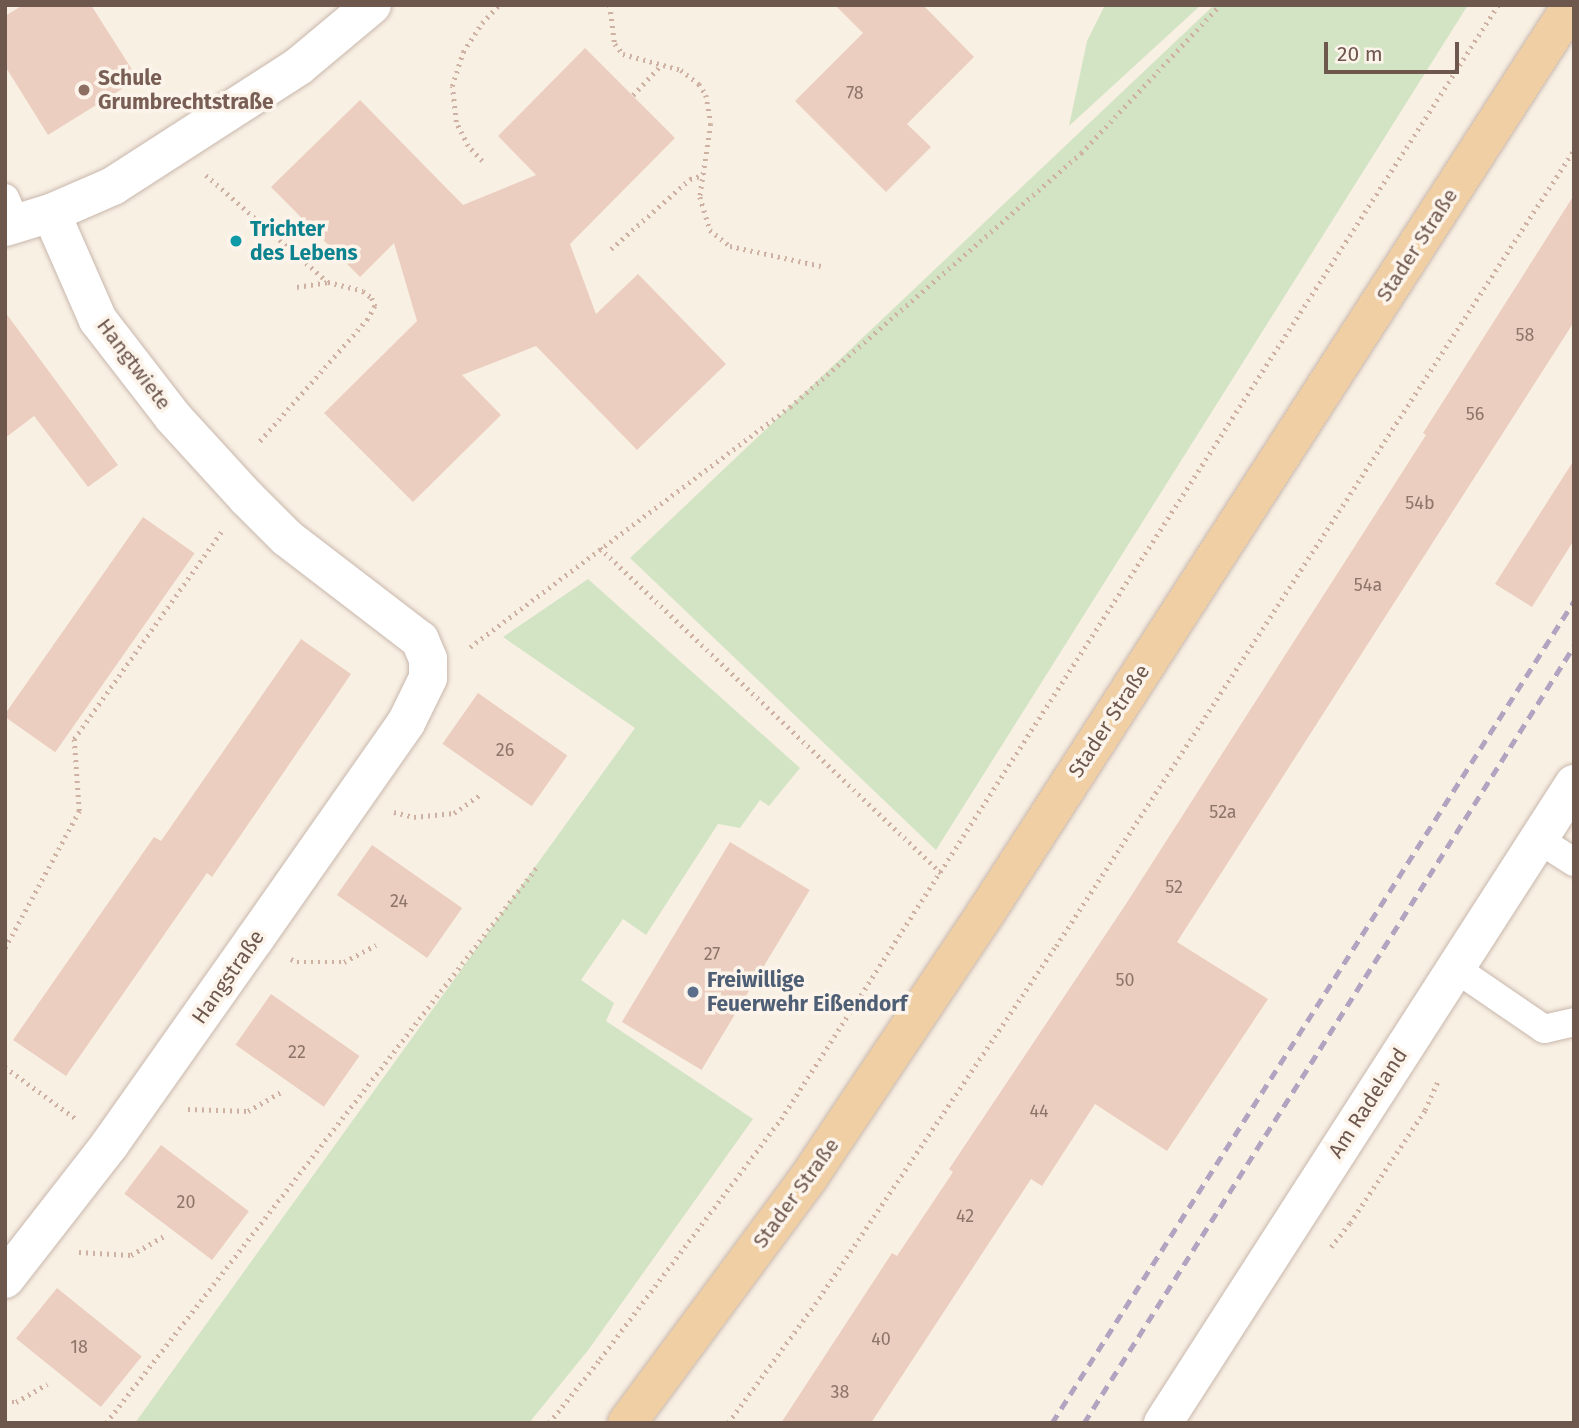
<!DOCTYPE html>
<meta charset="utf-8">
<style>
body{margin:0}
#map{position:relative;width:1579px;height:1428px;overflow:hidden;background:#f9f0e4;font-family:"Fira Sans",sans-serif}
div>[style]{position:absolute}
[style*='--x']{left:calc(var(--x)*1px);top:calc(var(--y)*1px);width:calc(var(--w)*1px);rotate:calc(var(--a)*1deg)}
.green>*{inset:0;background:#d3e4c5}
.building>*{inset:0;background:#ebcebf;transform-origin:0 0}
.path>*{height:4.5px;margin-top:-2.25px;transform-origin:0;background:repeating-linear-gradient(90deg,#cfb1a3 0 2px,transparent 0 7px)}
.roads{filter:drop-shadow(0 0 2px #c8b7ac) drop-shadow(0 0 2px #c8b7ac)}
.lane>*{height:28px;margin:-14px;padding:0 14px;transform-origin:14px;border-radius:14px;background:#fff}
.street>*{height:38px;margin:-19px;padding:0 19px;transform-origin:19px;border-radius:19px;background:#fff}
.primary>*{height:38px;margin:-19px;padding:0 19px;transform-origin:19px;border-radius:19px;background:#f0cfa4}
.rail>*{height:5px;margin-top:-2.5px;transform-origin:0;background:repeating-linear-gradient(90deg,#b2a4c1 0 10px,transparent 0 17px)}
.dots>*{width:19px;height:19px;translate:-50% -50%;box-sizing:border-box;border:4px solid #fcf4ea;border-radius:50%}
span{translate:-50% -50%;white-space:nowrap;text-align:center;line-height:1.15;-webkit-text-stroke:7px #fcf4ea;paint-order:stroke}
.number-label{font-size:18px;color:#8d756a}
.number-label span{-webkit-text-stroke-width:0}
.education-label{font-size:21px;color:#785e54;font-weight:700}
.left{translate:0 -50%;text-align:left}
.culture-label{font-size:21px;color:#0d838f;font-weight:700}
.street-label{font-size:21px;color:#6e574d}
.service-label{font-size:21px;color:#4e5e75;font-weight:700}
.frame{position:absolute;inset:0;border:7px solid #6e574d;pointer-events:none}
.scale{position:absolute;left:1324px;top:42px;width:135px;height:32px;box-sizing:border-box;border:4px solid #6e574d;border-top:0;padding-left:9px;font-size:21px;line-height:24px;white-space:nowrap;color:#6e574d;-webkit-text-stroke:5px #fcf4ea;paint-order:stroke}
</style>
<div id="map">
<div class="green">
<i style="clip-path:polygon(1105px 5px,1201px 5px,1069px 126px,1087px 41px)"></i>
<i style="clip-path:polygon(1214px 5px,1468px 5px,936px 850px,630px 558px)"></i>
<i style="clip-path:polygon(588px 579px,800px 768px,769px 806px,760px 800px,740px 828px,718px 824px,646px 935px,623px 919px,581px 980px,614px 1003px,606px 1021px,753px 1119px,589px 1349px,529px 1423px,135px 1423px,635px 728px,503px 637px)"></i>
</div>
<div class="building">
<i style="clip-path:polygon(23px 5px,91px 5px,138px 79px,48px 135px,5px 66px,5px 16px)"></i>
<i style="clip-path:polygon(835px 5px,923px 5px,974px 57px,907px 124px,931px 147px,886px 192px,795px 101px,863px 33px)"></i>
<i style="clip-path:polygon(585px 48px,675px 138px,570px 244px,596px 314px,638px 274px,726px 364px,637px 450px,536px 346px,462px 375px,501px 415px,413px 502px,324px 413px,417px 321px,394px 243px,360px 277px,271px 187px,360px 100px,463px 205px,536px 175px,498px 136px)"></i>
<i style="clip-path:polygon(1574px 195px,1574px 322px,1177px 942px,1268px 999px,1167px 1151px,1095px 1104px,1042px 1186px,1031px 1179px,871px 1423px,781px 1423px,892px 1253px,897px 1256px,953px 1172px,949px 1169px,1124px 907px,1426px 435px,1423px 433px)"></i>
<i style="clip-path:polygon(5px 312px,118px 465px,88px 487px,34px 416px,5px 438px)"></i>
<i style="clip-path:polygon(1574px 460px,1574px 540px,1532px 607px,1495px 584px)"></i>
<i style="left:143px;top:517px;width:63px;height:243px;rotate:35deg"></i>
<i style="clip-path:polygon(301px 639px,351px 674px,212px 877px,207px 873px,66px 1076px,13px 1040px,154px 837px,161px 841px)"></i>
<i style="left:478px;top:693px;width:109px;height:62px;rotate:35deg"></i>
<i style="left:730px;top:842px;width:93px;height:210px;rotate:31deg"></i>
<i style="left:372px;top:845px;width:110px;height:61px;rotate:35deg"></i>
<i style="left:271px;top:994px;width:108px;height:62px;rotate:35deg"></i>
<i style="left:161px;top:1145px;width:110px;height:61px;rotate:37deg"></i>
<i style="left:57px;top:1288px;width:109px;height:65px;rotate:39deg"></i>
</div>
<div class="path">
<i style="--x:610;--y:5;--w:39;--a:83"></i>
<i style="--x:615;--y:44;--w:13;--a:51"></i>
<i style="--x:623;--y:54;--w:60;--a:15.4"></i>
<i style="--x:681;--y:70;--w:23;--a:38"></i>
<i style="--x:699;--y:84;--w:13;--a:58"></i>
<i style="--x:706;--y:95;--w:29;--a:80"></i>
<i style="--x:711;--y:124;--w:74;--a:98.6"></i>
<i style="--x:700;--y:197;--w:34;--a:73"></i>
<i style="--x:710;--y:230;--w:26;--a:39"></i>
<i style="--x:730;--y:246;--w:93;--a:12.4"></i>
<i style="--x:633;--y:95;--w:41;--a:-47"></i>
<i style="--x:482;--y:161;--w:21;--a:-133"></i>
<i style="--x:468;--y:146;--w:27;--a:-117"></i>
<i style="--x:456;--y:122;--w:36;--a:-96"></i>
<i style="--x:452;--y:86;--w:36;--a:-72"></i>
<i style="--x:463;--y:52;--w:35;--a:-57"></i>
<i style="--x:482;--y:23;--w:25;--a:-47"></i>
<i style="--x:206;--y:175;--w:162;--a:41.3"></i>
<i style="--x:328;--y:282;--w:36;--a:14"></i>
<i style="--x:363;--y:291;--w:11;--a:38"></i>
<i style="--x:372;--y:298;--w:9;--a:69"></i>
<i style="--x:375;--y:306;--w:15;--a:118"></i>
<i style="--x:368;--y:319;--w:168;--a:131.4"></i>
<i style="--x:611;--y:249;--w:106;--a:-41.5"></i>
<i style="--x:690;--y:179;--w:14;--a:-17"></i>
<i style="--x:297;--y:287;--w:30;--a:-9"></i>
<i style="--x:600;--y:548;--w:471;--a:43.6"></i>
<i style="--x:470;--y:647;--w:400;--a:-36.9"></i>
<i style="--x:790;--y:407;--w:386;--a:-41.1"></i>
<i style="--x:1081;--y:153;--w:203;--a:-46.8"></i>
<i style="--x:394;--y:812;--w:21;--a:14"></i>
<i style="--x:414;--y:817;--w:40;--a:-5.7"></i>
<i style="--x:454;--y:813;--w:33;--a:-35"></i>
<i style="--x:5;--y:948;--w:156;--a:-61.6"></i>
<i style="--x:79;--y:811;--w:72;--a:-94"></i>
<i style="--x:74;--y:739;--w:254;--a:-54.6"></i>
<i style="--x:291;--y:959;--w:7;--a:27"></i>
<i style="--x:297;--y:962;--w:47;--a:0"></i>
<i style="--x:344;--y:962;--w:36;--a:-28"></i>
<i style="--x:5;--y:1067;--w:87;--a:36.1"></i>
<i style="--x:188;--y:1109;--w:60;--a:1.9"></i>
<i style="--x:248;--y:1111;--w:38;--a:-30"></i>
<i style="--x:1331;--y:1247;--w:31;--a:-52"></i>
<i style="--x:1350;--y:1223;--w:136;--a:-56.4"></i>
<i style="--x:1425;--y:1110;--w:32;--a:-66"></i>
<i style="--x:79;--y:1252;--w:52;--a:3.3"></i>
<i style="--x:131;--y:1255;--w:38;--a:-30"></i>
<i style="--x:5;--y:1402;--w:11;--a:0"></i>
<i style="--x:16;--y:1402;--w:36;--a:-30"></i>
<i style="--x:106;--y:1423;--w:703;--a:-52.22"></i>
<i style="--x:549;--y:1423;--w:82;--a:-51.4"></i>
<i style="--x:600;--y:1359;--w:301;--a:-53"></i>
<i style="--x:781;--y:1119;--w:1325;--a:-57.23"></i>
<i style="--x:728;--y:1423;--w:147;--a:-53.8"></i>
<i style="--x:815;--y:1304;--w:432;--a:-56.1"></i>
<i style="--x:1056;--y:946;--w:950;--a:-56.95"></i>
</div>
<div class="roads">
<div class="lane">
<i style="--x:5;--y:198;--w:27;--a:66"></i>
<i style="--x:1538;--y:839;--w:43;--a:32.6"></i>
<i style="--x:1455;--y:968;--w:108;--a:34.4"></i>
<i style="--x:1544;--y:1029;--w:31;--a:-13"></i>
</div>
<div class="street">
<i style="--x:5;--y:227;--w:48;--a:-16.9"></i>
<i style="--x:51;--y:213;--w:68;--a:-23.5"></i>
<i style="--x:113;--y:186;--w:221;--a:-32.8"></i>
<i style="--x:299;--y:66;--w:95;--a:-39.9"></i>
<i style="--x:5;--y:1279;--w:171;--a:-52.1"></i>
<i style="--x:110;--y:1144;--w:250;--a:-54.8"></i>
<i style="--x:254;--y:940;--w:265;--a:-55"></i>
<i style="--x:406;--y:723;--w:50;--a:-63.9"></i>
<i style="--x:428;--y:678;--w:19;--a:-90"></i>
<i style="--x:428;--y:659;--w:21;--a:-113"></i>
<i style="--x:420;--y:640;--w:168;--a:-142.5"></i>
<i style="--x:287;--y:538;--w:58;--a:-135"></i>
<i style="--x:246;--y:497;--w:108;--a:-132.4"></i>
<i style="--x:173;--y:417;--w:123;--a:-127.7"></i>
<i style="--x:98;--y:320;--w:117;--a:-113.7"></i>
<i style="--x:1163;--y:1423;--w:760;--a:-57.25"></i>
</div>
<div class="primary">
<i style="--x:627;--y:1423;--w:306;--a:-53.5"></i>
<i style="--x:809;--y:1177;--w:320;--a:-56.2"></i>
<i style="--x:987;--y:911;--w:1078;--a:-57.15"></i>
</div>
</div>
<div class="rail">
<i style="--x:1052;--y:1423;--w:974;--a:-57.58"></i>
<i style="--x:1084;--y:1423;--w:919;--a:-57.76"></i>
</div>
<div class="dots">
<i style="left:84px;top:90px;background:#8d6e63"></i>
<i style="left:236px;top:241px;background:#0f9aa8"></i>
<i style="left:693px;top:992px;background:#5c6f8a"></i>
</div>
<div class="number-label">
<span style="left:855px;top:93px">78</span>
<span style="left:1525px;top:335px">58</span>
<span style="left:1475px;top:414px">56</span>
<span style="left:1420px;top:503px">54b</span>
<span style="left:1368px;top:585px">54a</span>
<span style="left:505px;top:750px">26</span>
<span style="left:1223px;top:812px">52a</span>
<span style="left:1174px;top:887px">52</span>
<span style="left:399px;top:901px">24</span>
<span style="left:712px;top:954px">27</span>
<span style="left:1125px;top:980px">50</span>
<span style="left:297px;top:1052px">22</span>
<span style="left:1039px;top:1111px">44</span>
<span style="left:186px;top:1202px">20</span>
<span style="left:965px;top:1216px">42</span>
<span style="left:881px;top:1339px">40</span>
<span style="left:79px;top:1347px">18</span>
<span style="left:840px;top:1392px">38</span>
</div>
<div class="education-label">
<span class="left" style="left:98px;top:90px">Schule<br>Grumbrechtstraße</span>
</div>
<div class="culture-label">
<span class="left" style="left:250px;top:241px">Trichter<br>des Lebens</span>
</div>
<div class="street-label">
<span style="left:1417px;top:245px;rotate:-57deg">Stader Straße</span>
<span style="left:134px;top:364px;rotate:53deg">Hangtwiete</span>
<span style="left:1109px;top:721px;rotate:-57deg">Stader Straße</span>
<span style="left:228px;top:977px;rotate:-55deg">Hangstraße</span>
<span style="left:1368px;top:1103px;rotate:-57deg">Am Radeland</span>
<span style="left:796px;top:1193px;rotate:-54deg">Stader Straße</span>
</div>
<div class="service-label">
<span class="left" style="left:707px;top:992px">Freiwillige<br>Feuerwehr Eißendorf</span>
</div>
<div class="frame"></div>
<div class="scale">20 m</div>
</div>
